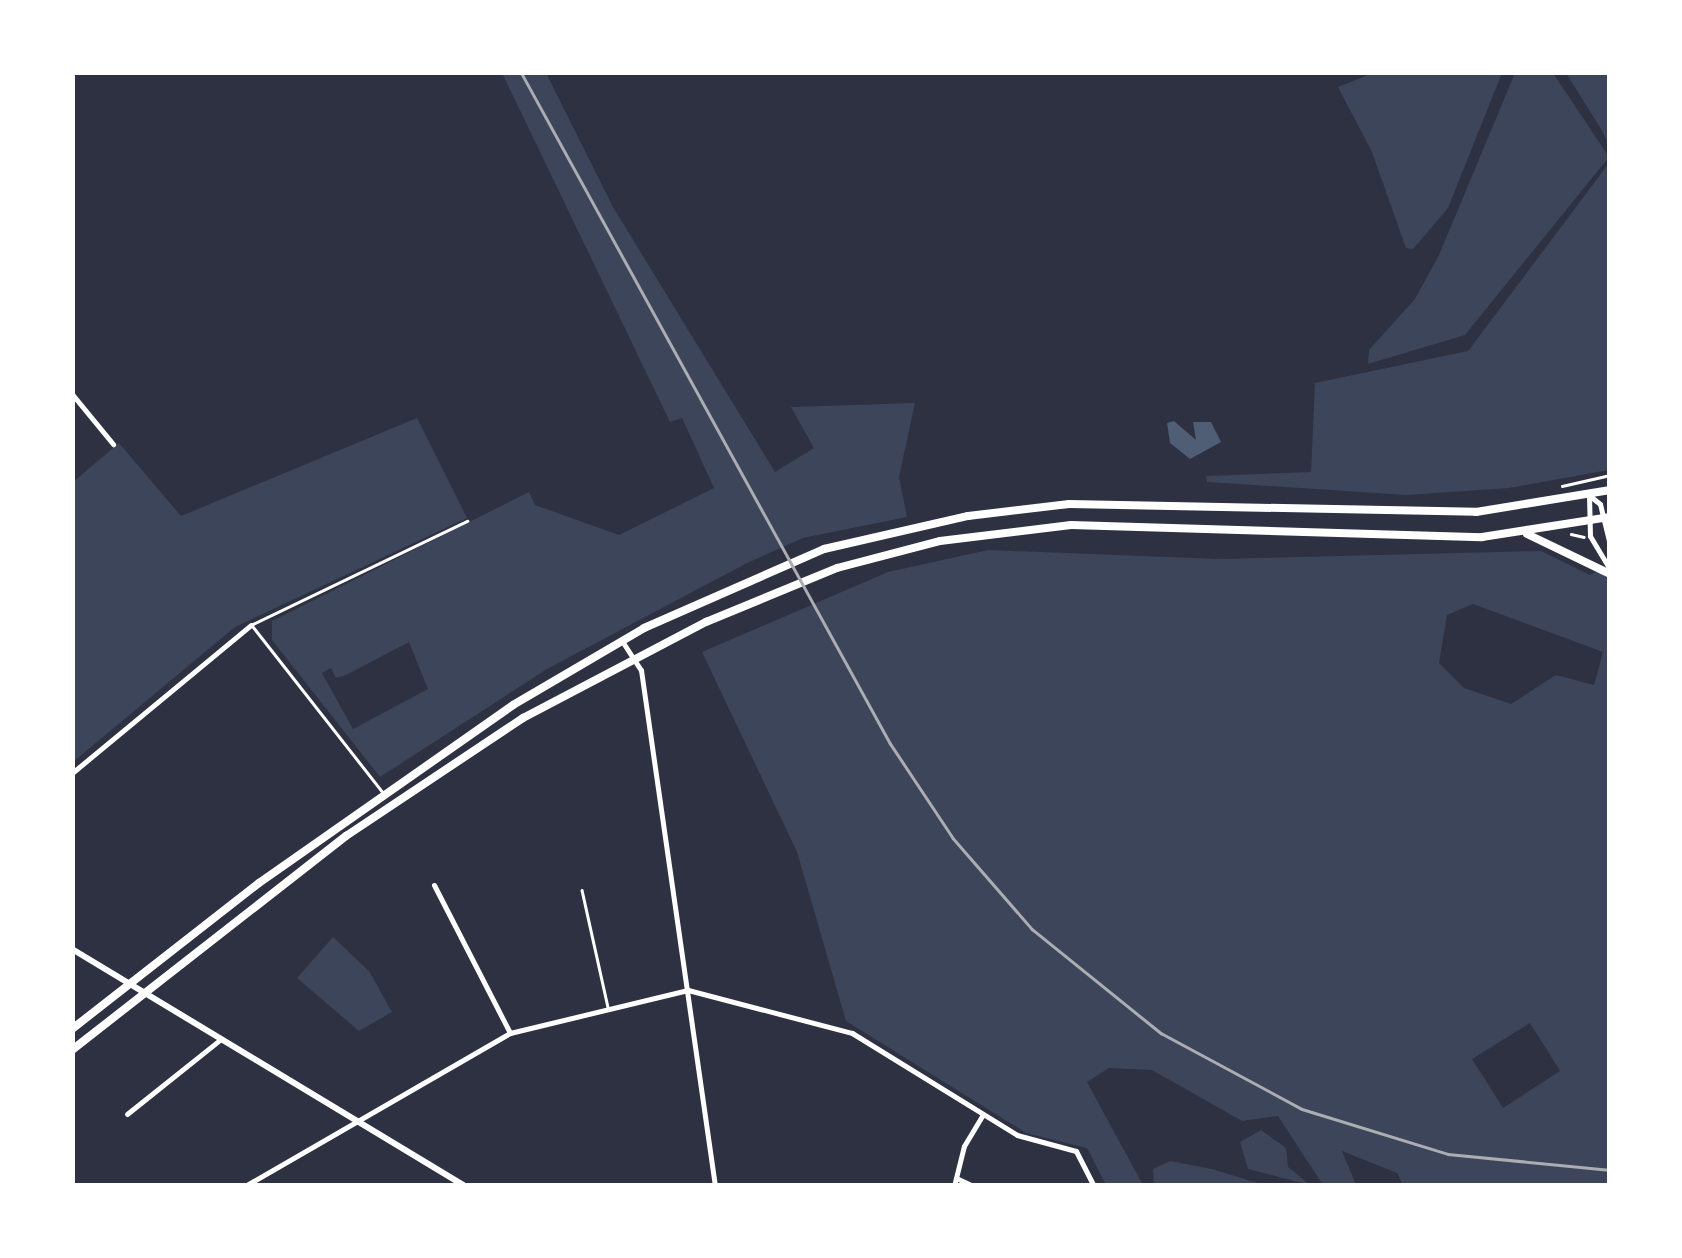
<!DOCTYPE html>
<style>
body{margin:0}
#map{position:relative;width:1682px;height:1258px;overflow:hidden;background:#2d3142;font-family:"DM Sans",sans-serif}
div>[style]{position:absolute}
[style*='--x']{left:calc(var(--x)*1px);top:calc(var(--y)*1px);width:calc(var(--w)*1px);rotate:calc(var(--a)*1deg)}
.green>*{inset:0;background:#3c4559}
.water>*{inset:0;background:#4f5d75}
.path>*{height:2.5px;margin:-1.25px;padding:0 1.25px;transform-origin:1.25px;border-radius:1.25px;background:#fff}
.service>*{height:2.5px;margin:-1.25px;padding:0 1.25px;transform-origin:1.25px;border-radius:1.25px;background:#fff}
.minor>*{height:5px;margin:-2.5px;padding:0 2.5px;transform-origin:2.5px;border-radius:2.5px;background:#fff}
.tertiary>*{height:5px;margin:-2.5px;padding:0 2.5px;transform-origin:2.5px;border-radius:2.5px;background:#fff}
.secondary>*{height:6px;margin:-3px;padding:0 3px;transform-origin:3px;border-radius:3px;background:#fff}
.primary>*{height:8px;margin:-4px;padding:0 4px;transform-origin:4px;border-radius:4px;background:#fff}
.rail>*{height:2.5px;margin:-1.25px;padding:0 1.25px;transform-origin:1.25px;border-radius:1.25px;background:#abadb3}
span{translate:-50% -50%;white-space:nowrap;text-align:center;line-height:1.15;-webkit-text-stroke:10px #fff;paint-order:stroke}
.frame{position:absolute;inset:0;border:75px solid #fff;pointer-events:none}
</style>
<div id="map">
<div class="green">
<i style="clip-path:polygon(evenodd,502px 73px,546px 73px,613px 207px,775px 472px,814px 448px,791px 407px,915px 403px,899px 477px,907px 517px,803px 538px,747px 563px,547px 669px,380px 777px,272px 640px,272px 621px,529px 492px,535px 505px,619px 535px,714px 488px,682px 418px,670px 422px,502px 73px,409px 642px,428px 689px,353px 729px,322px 673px,331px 668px,336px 678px,346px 675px,409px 642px)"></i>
<i style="clip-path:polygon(1373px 73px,1502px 73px,1448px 208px,1413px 249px,1406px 248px,1372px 152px,1338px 87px)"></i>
<i style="clip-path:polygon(1515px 73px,1553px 73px,1609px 157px,1465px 335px,1368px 364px,1369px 350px,1415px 299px,1439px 255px)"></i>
<i style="clip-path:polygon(1566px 73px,1609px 73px,1609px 145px,1601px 129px)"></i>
<i style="clip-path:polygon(1609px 163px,1609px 470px,1509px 488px,1406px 495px,1207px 482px,1206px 476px,1311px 472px,1315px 383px,1468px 351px)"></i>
<i style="clip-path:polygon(417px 418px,467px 518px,235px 627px,73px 762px,73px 482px,119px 443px,181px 516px)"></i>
<i style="clip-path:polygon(evenodd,988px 550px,1219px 559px,1541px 551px,1590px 575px,1609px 565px,1609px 1185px,1403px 1185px,1397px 1173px,1342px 1151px,1356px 1185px,1323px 1185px,1278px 1116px,1242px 1121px,1152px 1070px,1109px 1068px,1087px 1082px,1143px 1185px,1106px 1185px,1087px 1148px,1026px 1133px,846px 1021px,797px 852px,702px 652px,888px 572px,988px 550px,1473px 604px,1603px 652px,1594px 685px,1556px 675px,1511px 704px,1464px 688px,1439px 663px,1447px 615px,1473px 604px,988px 550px,1530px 1023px,1560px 1071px,1503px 1108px,1472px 1059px,1530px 1023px)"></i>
<i style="clip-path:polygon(333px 937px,369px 971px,392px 1012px,359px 1031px,297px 978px)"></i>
<i style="clip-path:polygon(1261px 1130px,1286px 1148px,1288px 1167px,1310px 1185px,1248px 1169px,1240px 1142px)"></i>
<i style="clip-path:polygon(1170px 1161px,1212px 1169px,1264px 1185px,1154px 1185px,1153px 1169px)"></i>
</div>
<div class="water">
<i style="clip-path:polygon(1174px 421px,1196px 440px,1193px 422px,1211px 422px,1221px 442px,1190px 459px,1170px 443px,1167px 423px)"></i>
</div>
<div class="path">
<i style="--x:1562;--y:486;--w:49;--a:-12.9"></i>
<i style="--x:1571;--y:534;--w:13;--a:13"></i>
</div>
<div class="service">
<i style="--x:382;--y:792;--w:212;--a:-128.1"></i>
<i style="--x:251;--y:625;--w:240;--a:-25.7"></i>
<i style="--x:582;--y:890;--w:120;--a:77.5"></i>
</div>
<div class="minor">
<i style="--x:72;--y:394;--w:65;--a:50.6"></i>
<i style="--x:72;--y:773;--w:232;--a:-39.6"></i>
<i style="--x:434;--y:885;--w:166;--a:62.8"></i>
<i style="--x:127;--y:1114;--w:120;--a:-38.6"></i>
<i style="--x:956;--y:1178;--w:19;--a:25"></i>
<i style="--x:245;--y:1186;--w:306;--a:-30"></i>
<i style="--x:510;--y:1033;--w:183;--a:-13.6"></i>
<i style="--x:688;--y:990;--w:170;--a:14.7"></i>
<i style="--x:852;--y:1033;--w:194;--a:31.7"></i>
<i style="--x:1017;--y:1135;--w:61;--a:15.2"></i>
<i style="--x:1076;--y:1151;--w:39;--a:63"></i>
<i style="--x:954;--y:1186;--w:41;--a:-76"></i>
<i style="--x:964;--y:1146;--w:37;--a:-59"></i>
</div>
<div class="tertiary">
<i style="--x:1610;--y:545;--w:42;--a:-103.7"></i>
<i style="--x:1600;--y:504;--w:14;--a:-141"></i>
<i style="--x:1589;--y:495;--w:41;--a:88.6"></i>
<i style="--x:1590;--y:536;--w:39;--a:59"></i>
<i style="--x:622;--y:641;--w:35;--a:57"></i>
<i style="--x:641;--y:670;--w:521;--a:81.84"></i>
</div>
<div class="secondary">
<i style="--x:72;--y:949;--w:459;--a:31.1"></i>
</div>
<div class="primary">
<i style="--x:1527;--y:534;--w:92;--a:25.7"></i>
<i style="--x:72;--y:1029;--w:237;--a:-38"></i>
<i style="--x:259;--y:883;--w:310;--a:-35"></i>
<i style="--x:513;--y:705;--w:152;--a:-30.4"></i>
<i style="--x:644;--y:628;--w:197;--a:-23.7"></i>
<i style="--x:824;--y:549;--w:148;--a:-12.9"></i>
<i style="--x:968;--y:516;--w:102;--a:-6.8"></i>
<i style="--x:1069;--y:504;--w:407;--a:1.1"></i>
<i style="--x:1476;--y:512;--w:136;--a:-9.3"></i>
<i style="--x:72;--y:1050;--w:348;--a:-38"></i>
<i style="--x:346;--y:836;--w:213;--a:-33.7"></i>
<i style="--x:523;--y:718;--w:207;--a:-27.7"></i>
<i style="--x:706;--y:622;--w:142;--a:-22.4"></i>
<i style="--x:837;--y:568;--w:106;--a:-14.7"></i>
<i style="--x:940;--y:541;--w:132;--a:-7"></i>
<i style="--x:1071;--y:525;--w:411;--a:1.7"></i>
<i style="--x:1482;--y:537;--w:130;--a:-8.9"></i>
</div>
<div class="rail">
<i style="--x:521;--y:72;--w:766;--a:61.19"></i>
<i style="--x:890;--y:743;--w:114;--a:56.4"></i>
<i style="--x:953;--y:838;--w:121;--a:49"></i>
<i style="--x:1032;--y:929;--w:166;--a:38.9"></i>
<i style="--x:1161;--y:1033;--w:160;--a:28.3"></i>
<i style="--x:1302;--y:1109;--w:153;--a:17.1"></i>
<i style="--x:1448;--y:1154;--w:163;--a:5.6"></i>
</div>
<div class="frame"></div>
</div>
